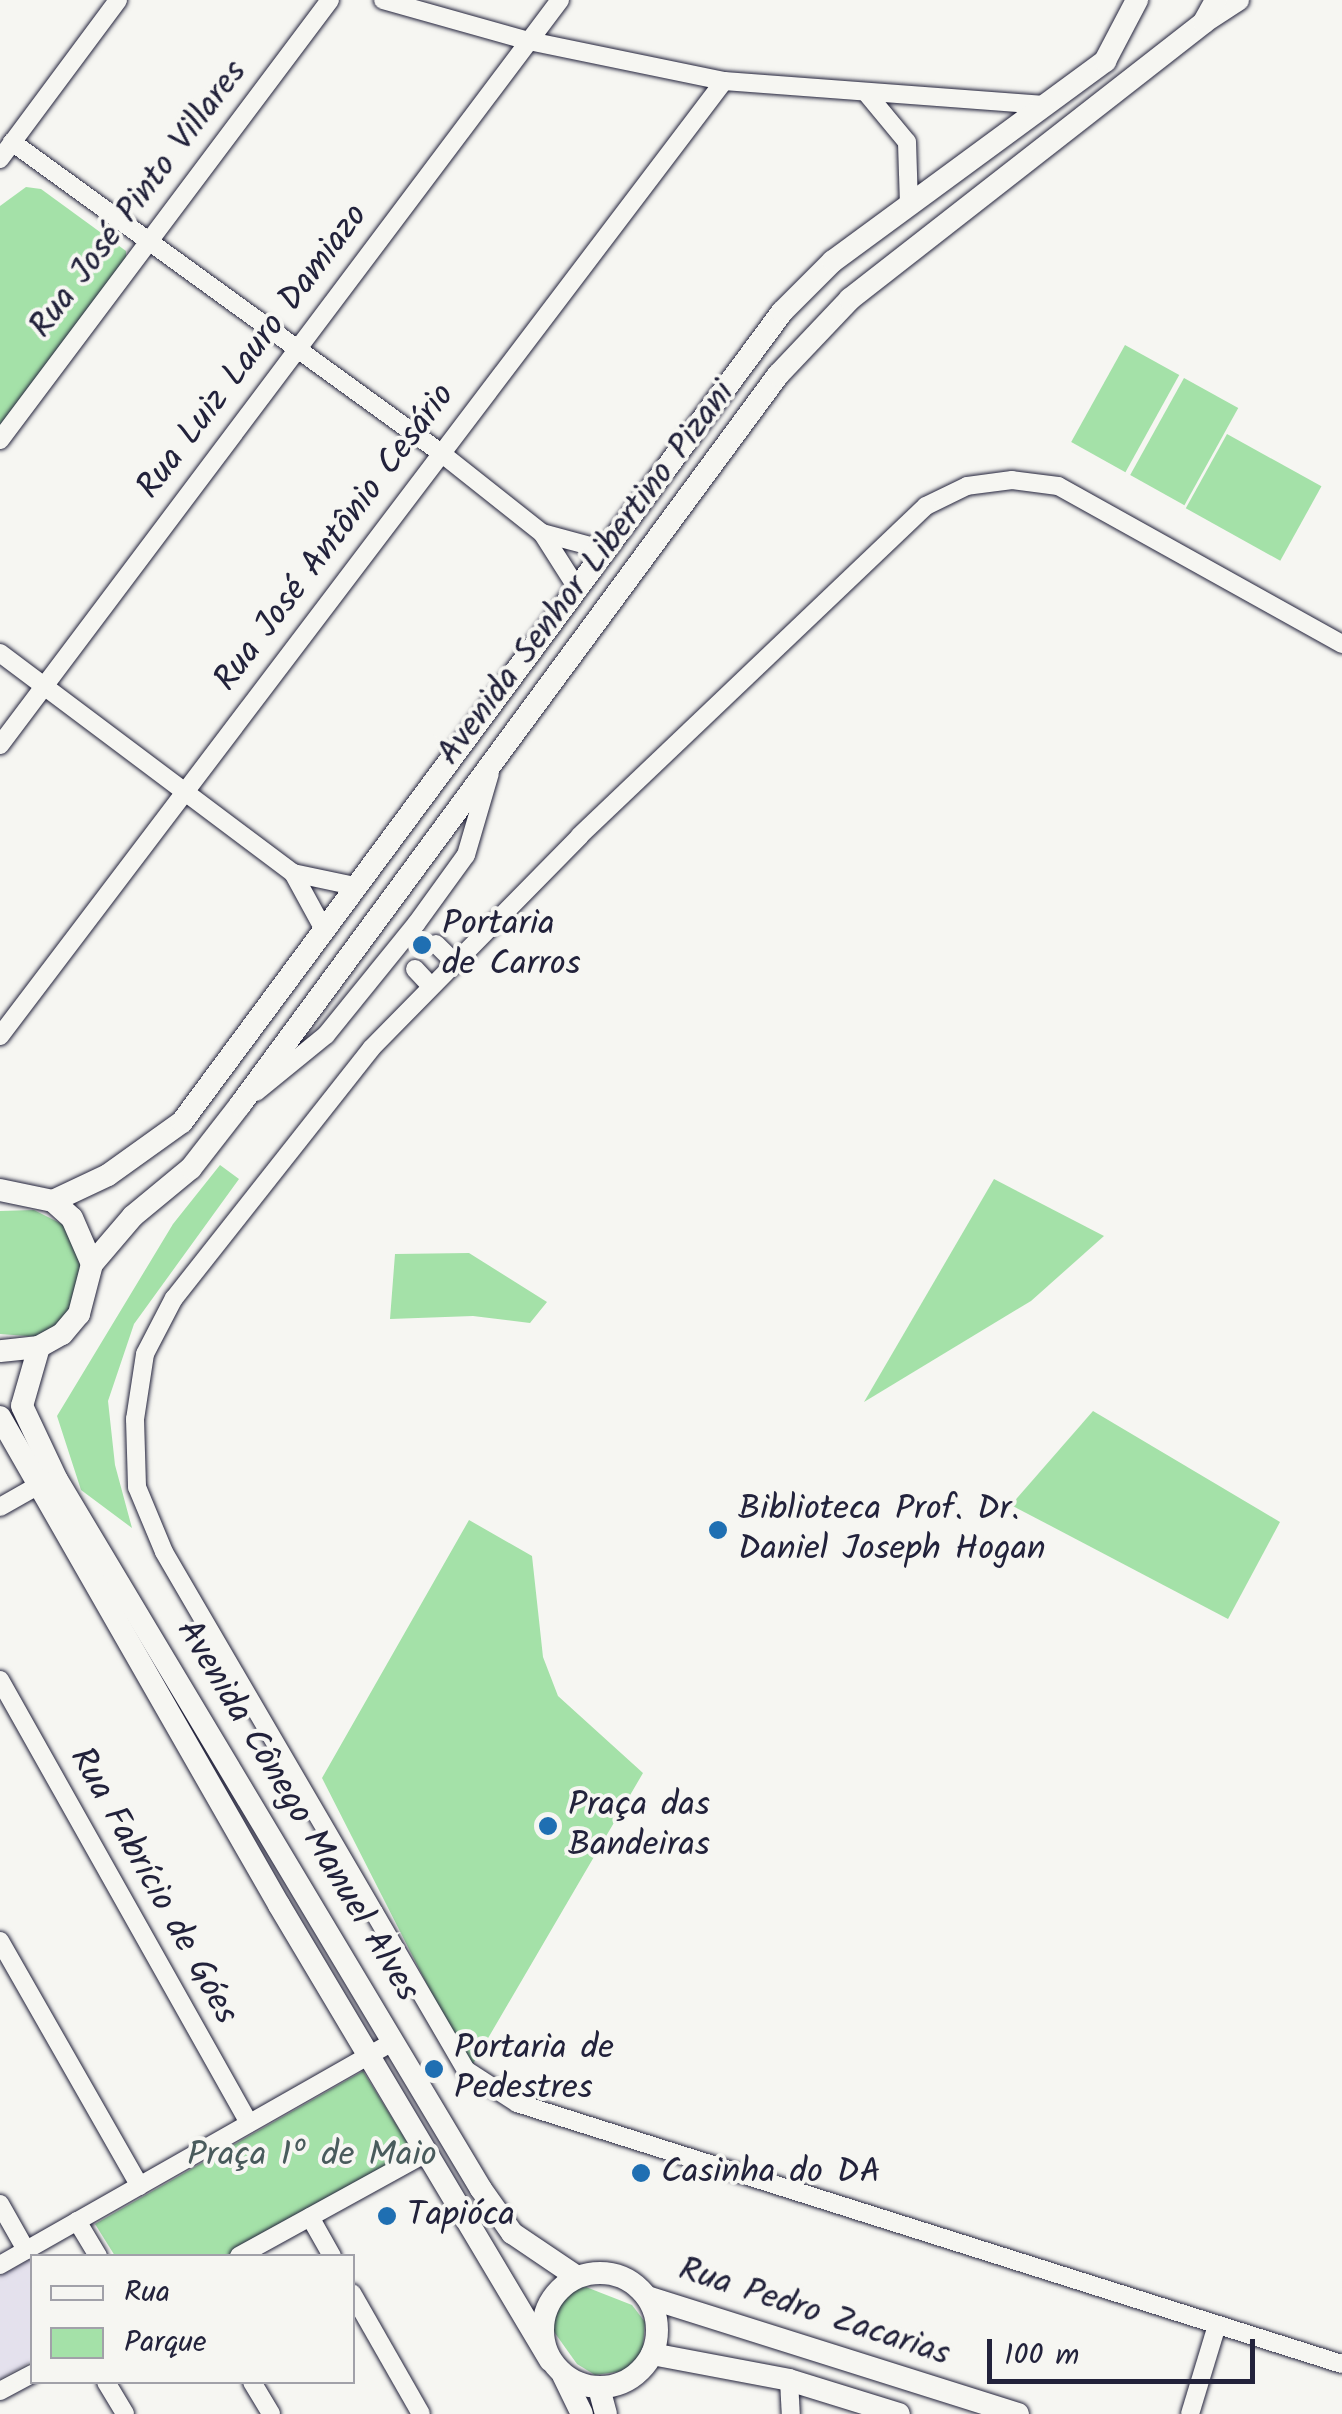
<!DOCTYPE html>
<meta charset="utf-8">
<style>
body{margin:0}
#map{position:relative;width:1342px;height:2414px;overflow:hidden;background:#f6f6f2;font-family:Kalam,sans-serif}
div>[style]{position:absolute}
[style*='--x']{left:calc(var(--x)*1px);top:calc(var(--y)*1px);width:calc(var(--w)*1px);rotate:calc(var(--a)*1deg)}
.built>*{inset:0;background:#e4e1ed}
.green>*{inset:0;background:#a4e1a8;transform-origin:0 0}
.roads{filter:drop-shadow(0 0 2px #22223b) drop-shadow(0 0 2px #22223b)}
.minor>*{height:18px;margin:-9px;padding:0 9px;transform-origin:9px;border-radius:9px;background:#f6f6f2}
.tertiary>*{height:22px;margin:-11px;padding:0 11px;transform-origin:11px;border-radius:11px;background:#f6f6f2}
.tertiary>.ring{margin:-11px;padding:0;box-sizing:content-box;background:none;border:22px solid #f6f6f2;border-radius:50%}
.dots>*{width:28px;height:28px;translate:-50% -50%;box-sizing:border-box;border:5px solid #f6f6f2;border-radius:50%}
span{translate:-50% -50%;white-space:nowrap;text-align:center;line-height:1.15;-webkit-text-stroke:8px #f6f6f2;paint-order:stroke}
.street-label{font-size:35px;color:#22223b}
.poi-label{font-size:35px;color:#22223b}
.left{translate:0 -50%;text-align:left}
.park-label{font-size:35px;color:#495b5c}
.legend{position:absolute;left:30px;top:2254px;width:325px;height:130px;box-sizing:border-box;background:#f6f6f2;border:2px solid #a1a1a9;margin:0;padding:12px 18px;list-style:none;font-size:30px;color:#22223b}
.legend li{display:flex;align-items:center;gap:20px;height:50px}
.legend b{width:50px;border:2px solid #a1a1a9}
.scale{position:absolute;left:987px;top:2339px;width:268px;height:45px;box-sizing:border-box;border:5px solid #22223b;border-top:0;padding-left:12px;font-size:30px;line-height:35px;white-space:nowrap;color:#22223b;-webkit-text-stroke:8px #f6f6f2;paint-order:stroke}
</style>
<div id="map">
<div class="built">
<i style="clip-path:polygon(32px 2258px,32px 2361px,0 2379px,0 2276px)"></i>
</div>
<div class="green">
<i style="clip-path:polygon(26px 187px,41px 189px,126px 251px,126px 260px,0 433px,0 206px)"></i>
<i style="left:1125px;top:345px;width:62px;height:111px;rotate:29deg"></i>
<i style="left:1184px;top:378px;width:62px;height:111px;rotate:29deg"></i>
<i style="left:1227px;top:434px;width:108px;height:85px;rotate:29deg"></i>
<i style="clip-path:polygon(220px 1165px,239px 1179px,134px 1324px,108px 1401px,115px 1465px,132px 1528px,81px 1490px,57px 1416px,173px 1224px)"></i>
<i style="clip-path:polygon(994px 1179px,1104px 1236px,1031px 1301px,864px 1402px)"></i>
<i style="clip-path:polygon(34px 1210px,70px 1228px,84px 1248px,75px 1311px,40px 1337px,0 1334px,0 1211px)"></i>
<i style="clip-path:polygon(469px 1253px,547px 1302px,530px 1323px,473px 1316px,390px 1319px,395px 1254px)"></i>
<i style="clip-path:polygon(1093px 1411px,1280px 1522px,1228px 1619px,1011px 1505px)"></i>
<i style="clip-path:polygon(469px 1520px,532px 1556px,543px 1657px,558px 1696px,643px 1773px,470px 2069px,322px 1778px)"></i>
<i style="clip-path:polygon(363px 2071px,415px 2155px,233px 2256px,115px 2256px,95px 2224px)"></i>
<i style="clip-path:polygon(586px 2287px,632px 2305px,645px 2322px,642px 2358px,624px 2371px,595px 2375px,577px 2364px,552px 2329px,564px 2292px)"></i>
</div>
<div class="roads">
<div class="minor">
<i style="--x:383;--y:0;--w:152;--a:15.7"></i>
<i style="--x:529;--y:41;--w:199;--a:11.6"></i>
<i style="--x:724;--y:81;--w:318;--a:4.3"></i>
<i style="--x:868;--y:95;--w:61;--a:50.3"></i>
<i style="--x:907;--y:142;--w:63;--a:88.2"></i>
<i style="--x:12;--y:142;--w:530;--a:35.94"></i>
<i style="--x:441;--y:453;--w:129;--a:38.4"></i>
<i style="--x:542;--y:533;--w:65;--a:57.5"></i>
<i style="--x:0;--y:159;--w:198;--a:-53.4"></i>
<i style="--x:0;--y:440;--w:550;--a:-53.13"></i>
<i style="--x:542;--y:533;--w:65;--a:15.1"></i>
<i style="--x:1342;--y:644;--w:325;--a:-150.9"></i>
<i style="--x:1058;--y:486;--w:46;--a:-172.6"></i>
<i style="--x:1012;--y:480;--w:45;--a:172.4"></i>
<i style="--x:967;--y:486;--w:46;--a:154"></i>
<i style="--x:926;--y:506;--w:478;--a:136.4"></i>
<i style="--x:580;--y:836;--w:298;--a:134.5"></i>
<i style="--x:371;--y:1049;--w:318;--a:128.3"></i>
<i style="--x:174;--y:1298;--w:63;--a:117.4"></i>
<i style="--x:145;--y:1354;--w:66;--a:98.7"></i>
<i style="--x:135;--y:1419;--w:68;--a:88.3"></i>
<i style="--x:137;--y:1487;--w:70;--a:67.4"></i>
<i style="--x:164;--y:1552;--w:600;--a:59.76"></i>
<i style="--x:466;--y:2070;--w:61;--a:32.9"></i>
<i style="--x:517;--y:2103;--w:865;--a:17.56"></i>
<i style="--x:0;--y:653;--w:366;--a:36.9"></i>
<i style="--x:293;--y:873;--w:62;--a:12"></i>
<i style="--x:0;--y:745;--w:932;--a:-53.07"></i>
<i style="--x:293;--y:873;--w:63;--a:61.4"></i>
<i style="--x:436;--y:944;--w:24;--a:45"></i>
<i style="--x:415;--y:969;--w:22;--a:47"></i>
<i style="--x:0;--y:1036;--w:1198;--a:-52.83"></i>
<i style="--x:256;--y:1092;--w:90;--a:-39.2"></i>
<i style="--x:326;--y:1035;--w:143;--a:-51"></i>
<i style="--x:416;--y:924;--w:85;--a:-54.1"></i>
<i style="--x:466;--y:855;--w:85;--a:-73.7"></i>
<i style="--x:0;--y:1507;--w:43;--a:-29.6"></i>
<i style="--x:0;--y:1680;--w:508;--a:60.66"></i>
<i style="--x:0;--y:1941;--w:282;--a:60.3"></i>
<i style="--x:0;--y:2204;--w:53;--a:60.5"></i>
<i style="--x:310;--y:2217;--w:45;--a:60.6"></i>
<i style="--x:77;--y:2221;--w:41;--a:59"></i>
<i style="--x:239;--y:2256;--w:216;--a:-28.8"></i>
<i style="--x:0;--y:2265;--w:452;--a:-29.6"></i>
<i style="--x:352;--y:2293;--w:139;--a:60.3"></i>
<i style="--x:789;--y:2380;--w:34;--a:87"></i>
<i style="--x:106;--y:2382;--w:37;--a:59"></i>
<i style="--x:252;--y:2382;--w:37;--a:59"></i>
<i style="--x:0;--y:2391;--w:36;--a:-28"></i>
<i style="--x:1190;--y:2414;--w:93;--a:-73.1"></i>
</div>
<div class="tertiary">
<i style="--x:1207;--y:20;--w:37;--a:-33"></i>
<i style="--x:0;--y:1190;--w:54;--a:11.7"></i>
<i style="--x:53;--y:1201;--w:25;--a:42"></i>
<i style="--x:72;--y:1218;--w:50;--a:66.5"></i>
<i style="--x:92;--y:1264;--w:52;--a:104.6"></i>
<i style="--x:79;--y:1314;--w:26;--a:130"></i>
<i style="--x:62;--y:1334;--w:26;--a:151"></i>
<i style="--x:39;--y:1347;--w:39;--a:174"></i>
<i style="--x:53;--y:1201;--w:61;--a:-25.3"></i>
<i style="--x:108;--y:1175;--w:91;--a:-35.6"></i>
<i style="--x:182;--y:1122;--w:1008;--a:-53.47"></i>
<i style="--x:782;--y:312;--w:72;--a:-45"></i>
<i style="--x:833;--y:261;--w:338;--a:-36.3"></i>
<i style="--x:1105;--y:61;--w:69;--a:-62.3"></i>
<i style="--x:92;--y:1264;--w:63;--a:-49.5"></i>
<i style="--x:133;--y:1216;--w:75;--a:-39.6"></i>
<i style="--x:191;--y:1168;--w:80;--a:-52.1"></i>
<i style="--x:240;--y:1105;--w:907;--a:-53.61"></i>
<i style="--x:778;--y:375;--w:105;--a:-46.5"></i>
<i style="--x:850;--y:299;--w:449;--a:-38"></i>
<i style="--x:1204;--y:22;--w:25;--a:-61"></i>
<i style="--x:39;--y:1347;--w:61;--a:106.1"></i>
<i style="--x:22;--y:1406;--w:82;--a:64.7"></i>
<i style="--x:57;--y:1480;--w:826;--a:59.12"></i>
<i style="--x:481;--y:2189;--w:54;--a:54.8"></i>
<i style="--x:512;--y:2233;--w:78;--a:34.1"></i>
<i style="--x:0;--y:1417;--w:562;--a:60.24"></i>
<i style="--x:279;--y:1905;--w:530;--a:59.22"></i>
<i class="ring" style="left:543px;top:2273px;width:92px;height:92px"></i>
<i style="--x:647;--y:2297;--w:389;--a:17.5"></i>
<i style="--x:652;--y:2354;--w:139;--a:10.7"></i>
<i style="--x:789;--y:2380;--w:115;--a:17.2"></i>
<i style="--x:563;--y:2375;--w:43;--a:64"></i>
<i style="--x:599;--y:2388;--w:27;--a:75"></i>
</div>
</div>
<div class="dots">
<i style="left:422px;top:945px;background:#1f6fb2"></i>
<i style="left:718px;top:1530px;background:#1f6fb2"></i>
<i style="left:548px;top:1826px;background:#1f6fb2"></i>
<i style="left:434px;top:2069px;background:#1f6fb2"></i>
<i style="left:641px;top:2173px;background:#1f6fb2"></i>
<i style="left:387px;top:2216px;background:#1f6fb2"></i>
</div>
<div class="street-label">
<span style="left:139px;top:200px;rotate:-53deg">Rua José Pinto Villares</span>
<span style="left:253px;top:352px;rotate:-53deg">Rua Luiz Lauro Damiazo</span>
<span style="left:335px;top:538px;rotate:-53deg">Rua José Antônio Cesário</span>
<span style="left:587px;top:574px;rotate:-53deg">Avenida Senhor Libertino Pizani</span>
<span style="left:297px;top:1811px;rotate:59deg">Avenida Cônego Manuel Alves</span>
<span style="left:153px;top:1886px;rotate:61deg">Rua Fabrício de Góes</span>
<span style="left:814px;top:2313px;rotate:18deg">Rua Pedro Zacarias</span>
</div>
<div class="poi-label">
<span class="left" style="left:442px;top:945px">Portaria<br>de Carros</span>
<span class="left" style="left:738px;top:1530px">Biblioteca Prof. Dr.<br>Daniel Joseph Hogan</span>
<span class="left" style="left:568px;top:1826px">Praça das<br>Bandeiras</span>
<span class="left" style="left:454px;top:2069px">Portaria de<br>Pedestres</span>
<span class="left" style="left:661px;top:2173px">Casinha do DA</span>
<span class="left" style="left:407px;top:2216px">Tapióca</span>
</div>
<div class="park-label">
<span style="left:312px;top:2156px">Praça 1º de Maio</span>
</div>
<ul class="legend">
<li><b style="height:12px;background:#f6f6f2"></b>Rua</li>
<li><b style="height:28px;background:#a4e1a8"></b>Parque</li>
</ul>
<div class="scale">100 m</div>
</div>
